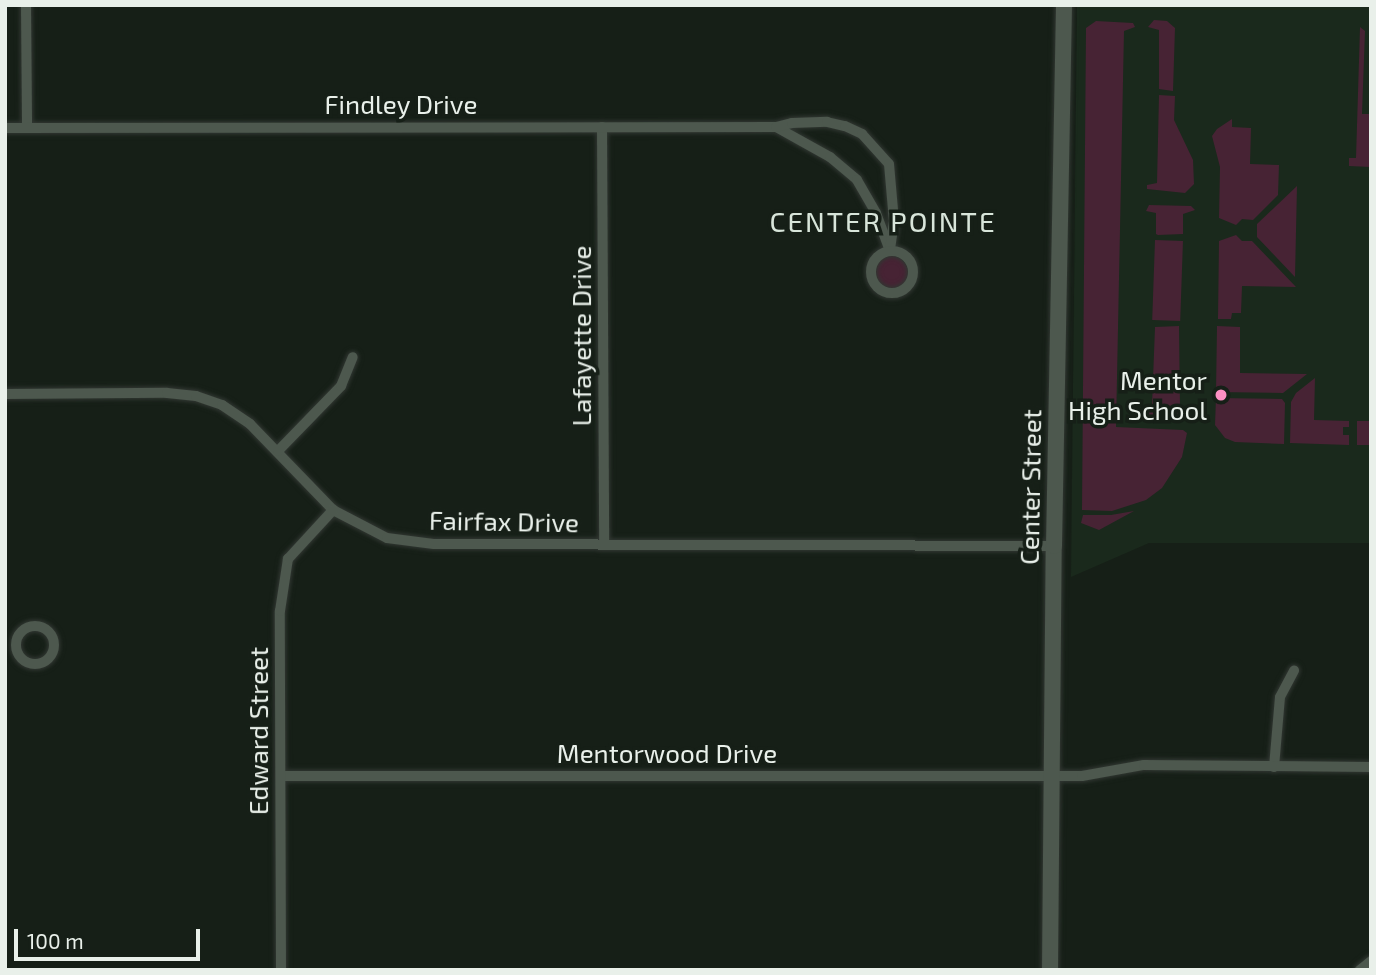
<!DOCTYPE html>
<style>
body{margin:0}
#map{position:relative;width:1376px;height:975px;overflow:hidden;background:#161f17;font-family:"Exo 2",sans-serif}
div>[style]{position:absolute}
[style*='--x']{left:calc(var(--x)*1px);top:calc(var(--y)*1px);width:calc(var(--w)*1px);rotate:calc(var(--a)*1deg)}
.built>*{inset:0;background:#1a291c}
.green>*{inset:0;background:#472334;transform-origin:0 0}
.round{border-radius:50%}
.roads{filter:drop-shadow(0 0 2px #313732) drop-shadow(0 0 2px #313732)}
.minor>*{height:10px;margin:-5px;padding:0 5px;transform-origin:5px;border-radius:5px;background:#4d584e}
.minor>.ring{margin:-5px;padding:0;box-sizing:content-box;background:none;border:10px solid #4d584e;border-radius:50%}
.secondary>*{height:16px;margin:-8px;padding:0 8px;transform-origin:8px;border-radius:8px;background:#4d584e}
.dots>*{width:19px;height:19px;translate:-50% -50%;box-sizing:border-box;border:4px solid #161f17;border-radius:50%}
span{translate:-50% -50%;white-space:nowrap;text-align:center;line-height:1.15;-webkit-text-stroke:7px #161f17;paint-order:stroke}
.street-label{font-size:26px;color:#e9f0ea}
.poi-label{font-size:26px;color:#e9f0ea}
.right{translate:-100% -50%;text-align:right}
.neighbourhood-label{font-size:28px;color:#d8e5da;letter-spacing:2px}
.frame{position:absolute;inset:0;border:7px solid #e9f0ea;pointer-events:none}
.scale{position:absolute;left:14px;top:929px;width:186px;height:32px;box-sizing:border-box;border:4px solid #e9f0ea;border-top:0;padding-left:9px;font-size:21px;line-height:24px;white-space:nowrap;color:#e9f0ea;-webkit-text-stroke:5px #161f17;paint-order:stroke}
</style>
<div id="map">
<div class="built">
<i style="clip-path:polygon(1077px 5px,1371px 5px,1371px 543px,1149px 543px,1071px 577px)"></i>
</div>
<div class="green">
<i style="clip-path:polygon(1154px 20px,1167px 21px,1175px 28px,1173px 91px,1159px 89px,1159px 30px,1148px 27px)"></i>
<i style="clip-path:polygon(1096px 21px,1133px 23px,1135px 27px,1124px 31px,1116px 427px,1183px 430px,1187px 433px,1182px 457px,1162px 488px,1146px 500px,1112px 511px,1082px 510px,1086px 28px)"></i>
<i style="clip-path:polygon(1360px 27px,1365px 31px,1362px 114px,1371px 114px,1371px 167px,1349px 166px,1349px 158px,1356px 158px)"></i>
<i style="clip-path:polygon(1159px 95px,1175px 96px,1174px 120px,1193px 160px,1194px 184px,1185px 193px,1147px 189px,1147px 185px,1157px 183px)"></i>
<i style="clip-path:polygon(1232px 119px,1232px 127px,1251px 128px,1250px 164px,1279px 165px,1278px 195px,1253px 220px,1242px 219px,1236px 225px,1219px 218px,1220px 167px,1212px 136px,1217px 129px)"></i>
<i style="clip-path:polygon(1297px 186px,1295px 277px,1257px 237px,1257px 224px)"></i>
<i style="clip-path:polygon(1149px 205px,1191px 206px,1195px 210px,1183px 214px,1183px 234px,1158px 235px,1156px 234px,1156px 213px,1146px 211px)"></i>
<i style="clip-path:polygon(1236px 235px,1242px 241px,1252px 241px,1296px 287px,1242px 286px,1241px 313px,1232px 313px,1231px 319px,1218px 319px,1219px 241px)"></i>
<i style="left:1155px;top:240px;width:28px;height:80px;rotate:2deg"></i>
<i class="round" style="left:874px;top:256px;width:34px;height:34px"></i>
<i style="clip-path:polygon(1179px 326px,1180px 408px,1189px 410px,1190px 414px,1146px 415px,1143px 408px,1152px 406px,1155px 327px)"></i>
<i style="clip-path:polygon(1217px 326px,1240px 327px,1240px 373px,1307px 374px,1283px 393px,1216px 392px)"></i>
<i style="clip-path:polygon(1315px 378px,1314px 420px,1349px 421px,1349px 427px,1343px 427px,1343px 435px,1349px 435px,1349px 445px,1290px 443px,1291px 402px,1296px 393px)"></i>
<i style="clip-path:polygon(1216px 398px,1282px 399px,1285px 403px,1284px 444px,1235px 442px,1225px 438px,1215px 425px)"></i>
<i style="left:1357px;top:421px;width:14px;height:24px"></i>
<i style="clip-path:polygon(1134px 511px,1099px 530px,1081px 523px,1083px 515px,1111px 515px)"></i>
</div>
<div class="roads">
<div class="minor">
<i style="--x:26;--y:5;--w:123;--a:89.5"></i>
<i style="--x:602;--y:127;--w:418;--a:89.7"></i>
<i style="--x:776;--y:127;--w:62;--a:29.1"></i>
<i style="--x:830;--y:157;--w:35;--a:40"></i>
<i style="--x:857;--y:180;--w:38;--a:60"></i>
<i style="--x:876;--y:213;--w:40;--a:69.8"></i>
<i style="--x:5;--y:128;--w:771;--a:-0.07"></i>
<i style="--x:776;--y:127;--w:16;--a:-14"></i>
<i style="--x:792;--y:123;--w:35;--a:-2"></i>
<i style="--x:827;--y:122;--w:18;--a:13"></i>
<i style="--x:845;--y:126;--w:19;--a:25"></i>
<i style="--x:862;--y:134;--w:40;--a:48"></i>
<i style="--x:889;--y:164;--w:57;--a:85"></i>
<i style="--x:894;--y:221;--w:30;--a:98"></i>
<i class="ring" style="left:871px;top:251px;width:32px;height:32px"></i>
<i style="--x:5;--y:394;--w:162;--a:-0.4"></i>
<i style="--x:167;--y:393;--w:29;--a:6"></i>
<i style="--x:196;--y:396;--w:28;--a:19"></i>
<i style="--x:222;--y:405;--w:34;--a:34"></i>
<i style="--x:250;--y:424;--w:120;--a:46"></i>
<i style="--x:333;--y:510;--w:61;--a:27.4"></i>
<i style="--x:387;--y:538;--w:47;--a:7.3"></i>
<i style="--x:434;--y:544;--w:620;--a:0.18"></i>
<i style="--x:278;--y:451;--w:91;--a:-45.9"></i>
<i style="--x:341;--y:386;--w:31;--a:-68"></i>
<i class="ring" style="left:16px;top:626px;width:28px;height:28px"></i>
<i style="--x:1274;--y:767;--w:70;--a:-85.1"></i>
<i style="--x:1280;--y:697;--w:30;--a:-62"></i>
<i style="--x:282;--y:776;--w:800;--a:0"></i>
<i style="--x:1082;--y:776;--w:63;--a:-10.1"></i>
<i style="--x:1144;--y:765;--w:227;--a:0.5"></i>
<i style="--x:281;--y:970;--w:359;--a:-90.2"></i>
<i style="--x:280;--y:611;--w:53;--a:-81.3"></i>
<i style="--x:288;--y:559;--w:67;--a:-47.4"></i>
<i style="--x:1360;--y:970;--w:14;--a:-39"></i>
</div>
<div class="secondary">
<i style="--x:1050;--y:970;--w:424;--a:-89.5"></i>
<i style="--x:1054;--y:546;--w:541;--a:-88.94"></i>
</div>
</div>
<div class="dots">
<i style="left:1221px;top:395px;background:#fc8fc2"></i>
</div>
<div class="street-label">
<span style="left:401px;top:104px">Findley Drive</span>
<span style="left:581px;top:336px;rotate:-90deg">Lafayette Drive</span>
<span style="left:1030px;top:487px;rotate:-89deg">Center Street</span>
<span style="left:504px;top:521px;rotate:1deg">Fairfax Drive</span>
<span style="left:258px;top:731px;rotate:-90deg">Edward Street</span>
<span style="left:667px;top:753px">Mentorwood Drive</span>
</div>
<div class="poi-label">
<span class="right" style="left:1207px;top:395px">Mentor<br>High School</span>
</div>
<div class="neighbourhood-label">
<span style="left:883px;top:221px">CENTER POINTE</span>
</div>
<div class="frame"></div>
<div class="scale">100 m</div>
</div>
